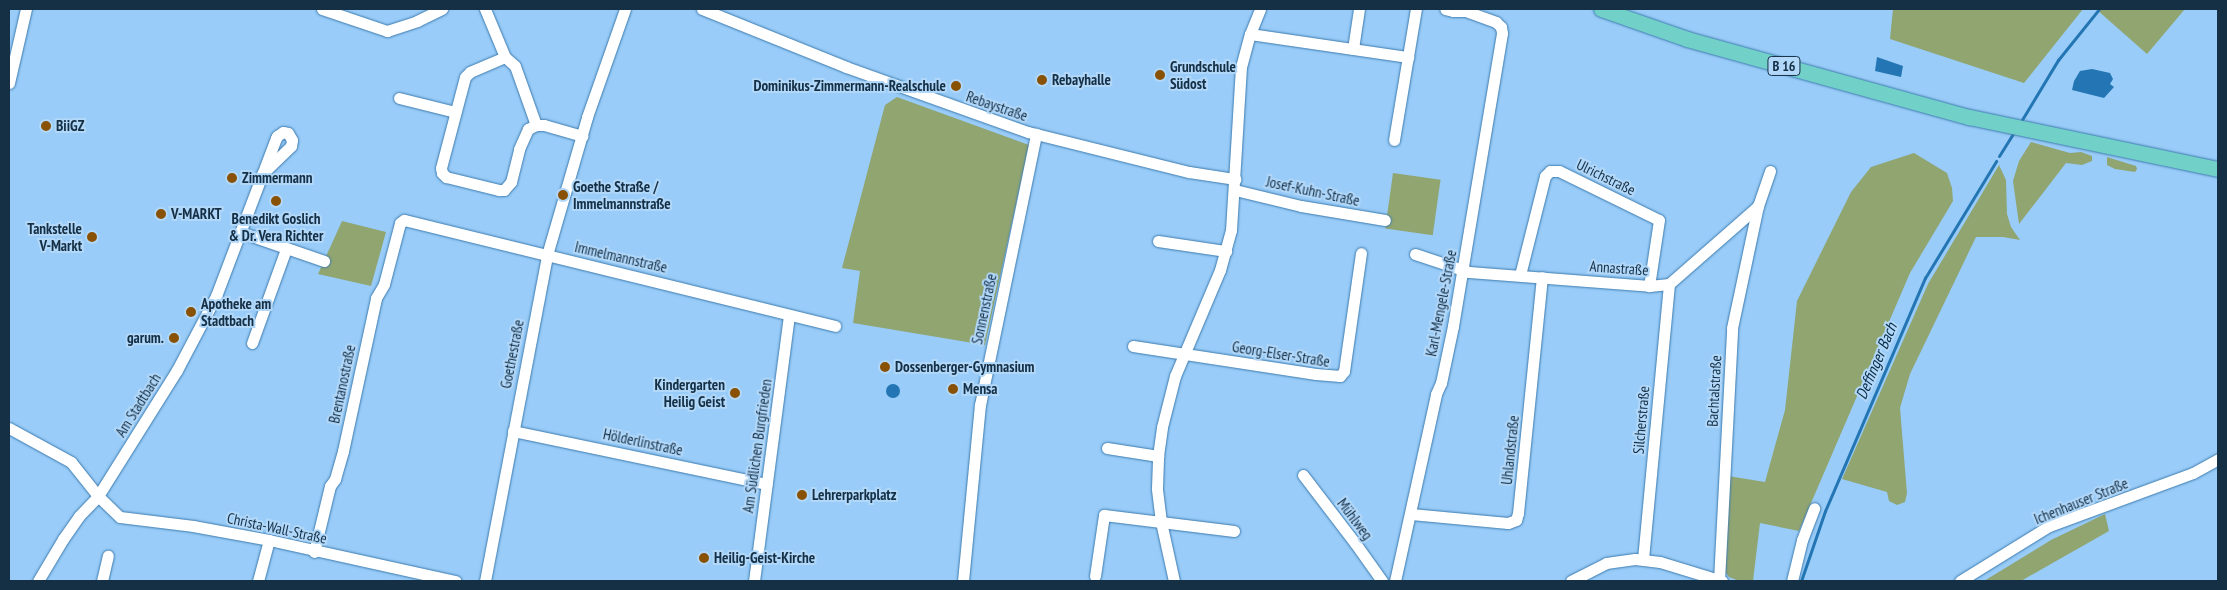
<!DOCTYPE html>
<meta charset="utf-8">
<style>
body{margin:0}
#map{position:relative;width:2227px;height:590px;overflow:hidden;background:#99ccf8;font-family:"PT Sans Narrow",sans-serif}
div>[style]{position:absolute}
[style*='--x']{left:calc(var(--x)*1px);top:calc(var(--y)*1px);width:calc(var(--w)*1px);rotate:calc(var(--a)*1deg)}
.green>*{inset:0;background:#91a571;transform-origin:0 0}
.water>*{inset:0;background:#2376b3}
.round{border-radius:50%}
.stream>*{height:3px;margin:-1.5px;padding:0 1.5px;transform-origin:1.5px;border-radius:1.5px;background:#2376b3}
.roads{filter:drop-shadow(0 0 1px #3c7bae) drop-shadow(0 0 1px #3c7bae)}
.minor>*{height:11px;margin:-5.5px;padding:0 5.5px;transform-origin:5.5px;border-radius:5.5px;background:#fff}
.major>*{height:15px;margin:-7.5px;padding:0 7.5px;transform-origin:7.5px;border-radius:7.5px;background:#71d1c9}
.dots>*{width:14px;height:14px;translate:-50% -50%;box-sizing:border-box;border:2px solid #b1d7f9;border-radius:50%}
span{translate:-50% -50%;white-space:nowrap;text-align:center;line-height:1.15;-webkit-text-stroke:4px #b1d7f9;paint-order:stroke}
.shield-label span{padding:1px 4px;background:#b1d7f9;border:1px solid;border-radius:4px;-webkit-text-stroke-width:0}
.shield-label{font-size:14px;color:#152f45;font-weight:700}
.poi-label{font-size:15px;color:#152f45;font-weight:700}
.left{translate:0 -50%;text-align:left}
.right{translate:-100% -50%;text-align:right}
.street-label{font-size:15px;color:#152f45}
.water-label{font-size:16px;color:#0a2c46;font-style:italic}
.frame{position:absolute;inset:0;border:10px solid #152f45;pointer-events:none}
</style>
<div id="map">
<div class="green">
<i style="clip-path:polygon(1893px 9px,2083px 9px,2024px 83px,1890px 39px)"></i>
<i style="clip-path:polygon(2096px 9px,2185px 9px,2147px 54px)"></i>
<i style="clip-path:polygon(897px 97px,1029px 145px,985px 345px,853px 323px,860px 271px,842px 268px,885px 105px)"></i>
<i style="clip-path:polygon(2031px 142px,2070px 153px,2081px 152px,2092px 156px,2092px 161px,2082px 165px,2066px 163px,2019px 224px,2013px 181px,2019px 161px)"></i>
<i style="clip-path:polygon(1914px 153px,1947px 173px,1952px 188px,1953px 201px,1910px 273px,1799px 531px,1760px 523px,1753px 581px,1739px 581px,1729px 577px,1725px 572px,1728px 476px,1765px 482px,1785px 410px,1797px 301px,1851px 192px,1871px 167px)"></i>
<i style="clip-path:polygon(2107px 157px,2136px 166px,2137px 169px,2135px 172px,2115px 169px,2107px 165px)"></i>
<i style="clip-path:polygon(1999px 165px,2006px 180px,2007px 214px,2011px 227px,2020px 240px,2003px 237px,1976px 237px,1910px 374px,1900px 408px,1907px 493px,1905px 502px,1897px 505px,1889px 501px,1887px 492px,1842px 479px,1928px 284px)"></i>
<i style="left:1393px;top:173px;width:48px;height:56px;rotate:8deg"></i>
<i style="clip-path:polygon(342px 221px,386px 232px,371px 286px,318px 274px)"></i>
<i style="clip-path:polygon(2105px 514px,2109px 531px,2021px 581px,1984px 581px,2051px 540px)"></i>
</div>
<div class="water">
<i style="clip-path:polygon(1877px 57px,1903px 66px,1901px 77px,1875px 71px)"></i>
<i style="clip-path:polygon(2092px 69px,2110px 73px,2113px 79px,2110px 84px,2114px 87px,2104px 98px,2072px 90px,2074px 81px,2080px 71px)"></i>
<i class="round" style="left:886px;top:384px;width:14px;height:14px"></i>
</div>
<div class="stream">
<i style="--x:2020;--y:123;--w:74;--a:-58.9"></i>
<i style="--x:2058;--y:60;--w:65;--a:-51.2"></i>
<i style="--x:1999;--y:156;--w:31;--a:-58"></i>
<i style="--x:1801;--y:581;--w:74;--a:-71.1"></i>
<i style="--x:1825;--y:511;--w:254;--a:-66.8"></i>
<i style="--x:1925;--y:278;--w:137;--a:-58.7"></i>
</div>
<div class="roads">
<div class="minor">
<i style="--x:322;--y:9;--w:69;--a:18.7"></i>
<i style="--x:387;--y:31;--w:32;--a:-18"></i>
<i style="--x:417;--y:21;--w:28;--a:-26"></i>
<i style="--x:485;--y:9;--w:52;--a:67.4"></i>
<i style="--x:505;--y:57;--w:13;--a:42"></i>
<i style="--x:515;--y:66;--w:63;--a:70.4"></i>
<i style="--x:702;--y:9;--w:155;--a:21.9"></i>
<i style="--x:846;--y:67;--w:193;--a:19.7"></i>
<i style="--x:1028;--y:132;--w:166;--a:14"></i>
<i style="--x:1189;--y:172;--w:47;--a:8.7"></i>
<i style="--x:1250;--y:34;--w:160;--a:8.3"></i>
<i style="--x:1353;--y:49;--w:40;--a:-81.5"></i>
<i style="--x:505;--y:57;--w:38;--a:157"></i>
<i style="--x:470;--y:72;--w:7;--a:135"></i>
<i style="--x:465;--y:77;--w:94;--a:104.8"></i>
<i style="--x:441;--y:168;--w:5;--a:79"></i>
<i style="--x:442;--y:173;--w:6;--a:45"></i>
<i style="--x:446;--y:177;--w:55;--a:13.8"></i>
<i style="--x:499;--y:190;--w:5;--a:0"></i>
<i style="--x:504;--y:190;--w:11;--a:-49"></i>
<i style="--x:511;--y:182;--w:34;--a:-76"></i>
<i style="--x:519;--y:149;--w:22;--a:-66"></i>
<i style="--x:528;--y:129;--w:9;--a:-27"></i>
<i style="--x:536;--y:125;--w:8;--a:0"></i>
<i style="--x:544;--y:125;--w:40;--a:16"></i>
<i style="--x:9;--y:83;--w:76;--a:-77.1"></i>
<i style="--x:399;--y:98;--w:58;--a:14"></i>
<i style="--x:1394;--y:140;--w:133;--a:-80.5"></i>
<i style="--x:1235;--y:190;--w:68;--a:13.6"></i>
<i style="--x:1301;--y:206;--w:85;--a:9.5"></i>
<i style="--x:240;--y:232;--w:89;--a:19"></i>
<i style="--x:1158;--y:241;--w:69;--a:8.4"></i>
<i style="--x:1415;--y:254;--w:57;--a:18.4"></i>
<i style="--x:1469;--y:272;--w:181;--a:4.4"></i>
<i style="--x:1649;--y:286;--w:20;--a:-6"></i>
<i style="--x:1669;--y:284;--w:118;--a:-41.2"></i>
<i style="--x:1520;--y:275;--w:102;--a:-75.8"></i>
<i style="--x:1545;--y:176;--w:7;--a:-45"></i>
<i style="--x:1550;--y:171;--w:9;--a:0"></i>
<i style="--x:1559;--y:171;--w:111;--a:26.1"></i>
<i style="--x:1659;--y:220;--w:67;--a:98.6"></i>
<i style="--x:252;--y:343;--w:100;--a:-70.1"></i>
<i style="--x:1133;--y:346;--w:185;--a:8.7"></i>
<i style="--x:1316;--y:374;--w:24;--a:5"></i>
<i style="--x:1340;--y:376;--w:6;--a:-51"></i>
<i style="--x:1344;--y:371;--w:119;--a:-81.8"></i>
<i style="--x:9;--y:428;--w:71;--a:28.7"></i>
<i style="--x:71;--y:462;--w:43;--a:51.5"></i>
<i style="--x:98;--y:496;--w:30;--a:44"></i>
<i style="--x:120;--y:517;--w:74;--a:7"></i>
<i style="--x:193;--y:526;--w:77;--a:10.4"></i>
<i style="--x:269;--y:540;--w:191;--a:12.4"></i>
<i style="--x:513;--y:431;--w:259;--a:11.8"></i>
<i style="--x:1107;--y:448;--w:52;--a:8.9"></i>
<i style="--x:1303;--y:475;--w:86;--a:52.6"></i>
<i style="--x:1355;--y:543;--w:47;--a:54.6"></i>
<i style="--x:1411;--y:514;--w:97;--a:5.3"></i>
<i style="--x:1508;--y:523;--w:9;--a:-21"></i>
<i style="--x:1516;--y:520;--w:7;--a:-74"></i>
<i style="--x:1518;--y:513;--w:237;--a:-84.2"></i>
<i style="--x:314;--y:552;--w:68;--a:-76.4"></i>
<i style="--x:330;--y:486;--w:9;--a:-54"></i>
<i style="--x:335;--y:479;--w:29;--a:-74"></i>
<i style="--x:343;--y:451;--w:157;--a:-77.8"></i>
<i style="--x:376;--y:298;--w:16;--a:-60"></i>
<i style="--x:384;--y:284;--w:63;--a:-75.3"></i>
<i style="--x:400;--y:223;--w:5;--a:-37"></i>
<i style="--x:404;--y:220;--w:444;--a:13.8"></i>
<i style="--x:1643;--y:559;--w:276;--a:-84.6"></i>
<i style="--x:1095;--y:576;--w:62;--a:-81.6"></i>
<i style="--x:1104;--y:515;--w:131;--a:7"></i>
<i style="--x:1719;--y:580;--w:252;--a:-87"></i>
<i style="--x:1732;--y:328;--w:125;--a:-78"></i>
<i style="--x:1758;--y:206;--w:37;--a:-71"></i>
<i style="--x:38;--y:581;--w:49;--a:-59.2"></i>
<i style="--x:63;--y:539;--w:28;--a:-55"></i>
<i style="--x:79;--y:516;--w:28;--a:-46"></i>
<i style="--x:98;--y:496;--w:149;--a:-57.9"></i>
<i style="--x:177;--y:370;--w:84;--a:-62.2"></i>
<i style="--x:216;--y:296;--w:169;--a:-69.2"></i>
<i style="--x:276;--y:138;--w:2;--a:-63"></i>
<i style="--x:277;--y:136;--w:7;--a:-34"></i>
<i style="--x:283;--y:132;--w:5;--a:11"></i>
<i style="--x:288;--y:133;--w:8;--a:60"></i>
<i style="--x:292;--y:140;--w:6;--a:99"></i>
<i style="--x:291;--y:146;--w:40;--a:136"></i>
<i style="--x:102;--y:581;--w:26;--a:-77"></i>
<i style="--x:258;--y:581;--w:42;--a:-75"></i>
<i style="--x:485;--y:581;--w:332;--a:-79.2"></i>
<i style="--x:547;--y:255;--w:144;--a:-73.8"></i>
<i style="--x:587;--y:117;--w:114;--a:-70.6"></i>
<i style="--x:754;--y:581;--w:268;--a:-82.5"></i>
<i style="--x:963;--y:581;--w:177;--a:-84.5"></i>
<i style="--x:980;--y:405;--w:277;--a:-78.3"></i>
<i style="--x:1174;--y:581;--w:60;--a:-102.4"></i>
<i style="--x:1161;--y:522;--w:34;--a:-97"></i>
<i style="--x:1157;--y:488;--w:32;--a:-88"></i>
<i style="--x:1158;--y:456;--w:29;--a:-82"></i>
<i style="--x:1162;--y:427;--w:53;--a:-75.7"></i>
<i style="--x:1175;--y:376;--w:115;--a:-67"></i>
<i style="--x:1220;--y:270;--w:41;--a:-74.6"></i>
<i style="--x:1231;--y:230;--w:163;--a:-86.5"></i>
<i style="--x:1241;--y:67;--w:34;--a:-75"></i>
<i style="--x:1250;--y:34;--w:27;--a:-68"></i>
<i style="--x:1395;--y:581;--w:191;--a:-77.6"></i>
<i style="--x:1436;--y:394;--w:12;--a:-66"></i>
<i style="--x:1441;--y:383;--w:58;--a:-78.1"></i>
<i style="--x:1453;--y:326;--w:297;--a:-80.5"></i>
<i style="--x:1502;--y:33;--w:6;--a:-99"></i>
<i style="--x:1501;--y:27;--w:7;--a:-135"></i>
<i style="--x:1496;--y:22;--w:32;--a:-160"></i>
<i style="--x:1466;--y:11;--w:13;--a:180"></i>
<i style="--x:1453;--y:11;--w:8;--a:-166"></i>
<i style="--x:1571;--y:581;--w:39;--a:-27"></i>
<i style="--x:1606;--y:563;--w:29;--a:-8"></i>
<i style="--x:1635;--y:559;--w:25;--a:7"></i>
<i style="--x:1660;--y:562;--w:65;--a:17"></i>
<i style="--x:1792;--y:581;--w:42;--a:-76.3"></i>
<i style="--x:1802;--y:540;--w:34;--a:-69"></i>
<i style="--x:1960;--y:581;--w:105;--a:-31.7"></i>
<i style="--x:2049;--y:526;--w:153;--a:-20.2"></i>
<i style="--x:2193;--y:473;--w:29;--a:-29"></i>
</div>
<div class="major">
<i style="--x:1601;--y:9;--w:91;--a:19.2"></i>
<i style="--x:1687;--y:39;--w:293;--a:15.5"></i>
<i style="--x:1969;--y:117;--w:254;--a:11.8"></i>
</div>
</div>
<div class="dots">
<i style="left:1160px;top:75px;background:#895104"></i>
<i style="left:1042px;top:80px;background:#895104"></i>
<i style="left:956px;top:86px;background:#895104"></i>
<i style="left:46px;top:126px;background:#895104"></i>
<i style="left:232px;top:178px;background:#895104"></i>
<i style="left:563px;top:195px;background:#895104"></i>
<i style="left:276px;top:201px;background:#895104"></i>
<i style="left:161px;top:214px;background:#895104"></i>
<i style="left:92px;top:237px;background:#895104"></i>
<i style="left:191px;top:312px;background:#895104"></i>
<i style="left:174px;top:338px;background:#895104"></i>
<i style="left:885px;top:367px;background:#895104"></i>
<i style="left:953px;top:389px;background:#895104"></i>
<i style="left:735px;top:393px;background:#895104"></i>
<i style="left:802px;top:495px;background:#895104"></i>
<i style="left:704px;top:558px;background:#895104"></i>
</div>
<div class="shield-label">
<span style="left:1784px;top:66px">B 16</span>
</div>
<div class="poi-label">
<span class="left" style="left:1170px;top:75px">Grundschule<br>Südost</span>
<span class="left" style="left:1052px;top:80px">Rebayhalle</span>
<span class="right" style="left:946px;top:86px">Dominikus-Zimmermann-Realschule</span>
<span class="left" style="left:56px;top:126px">BiiGZ</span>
<span class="left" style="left:242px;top:178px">Zimmermann</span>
<span class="left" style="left:573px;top:195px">Goethe Straße /<br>Immelmannstraße</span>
<span class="left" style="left:171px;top:214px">V-MARKT</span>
<span style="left:276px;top:227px">Benedikt Goslich<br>&amp; Dr. Vera Richter</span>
<span class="right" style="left:82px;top:237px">Tankstelle<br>V-Markt</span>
<span class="left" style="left:201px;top:312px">Apotheke am<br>Stadtbach</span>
<span class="right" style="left:164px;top:338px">garum.</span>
<span class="left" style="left:895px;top:367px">Dossenberger-Gymnasium</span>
<span class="right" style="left:725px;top:393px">Kindergarten<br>Heilig Geist</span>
<span class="left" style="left:963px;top:389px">Mensa</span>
<span class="left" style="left:812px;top:495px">Lehrerparkplatz</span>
<span class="left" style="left:714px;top:558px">Heilig-Geist-Kirche</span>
</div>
<div class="street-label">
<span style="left:997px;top:106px;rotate:19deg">Rebaystraße</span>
<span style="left:1606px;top:177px;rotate:26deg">Ulrichstraße</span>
<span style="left:1313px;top:191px;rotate:12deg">Josef-Kuhn-Straße</span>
<span style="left:621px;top:257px;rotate:13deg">Immelmannstraße</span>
<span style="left:1619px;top:268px;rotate:4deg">Annastraße</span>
<span style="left:1441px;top:303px;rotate:-79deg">Karl-Mengele-Straße</span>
<span style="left:984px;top:309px;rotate:-78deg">Sonnenstraße</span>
<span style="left:512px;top:354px;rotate:-79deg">Goethestraße</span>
<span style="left:1281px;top:354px;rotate:9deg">Georg-Elser-Straße</span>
<span style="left:342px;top:384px;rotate:-78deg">Brentanostraße</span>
<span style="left:1714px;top:391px;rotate:-87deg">Bachtalstraße</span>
<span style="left:138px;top:405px;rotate:-58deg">Am Stadtbach</span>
<span style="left:1641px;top:420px;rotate:-85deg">Silcherstraße</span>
<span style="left:643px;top:442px;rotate:12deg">Hölderlinstraße</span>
<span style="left:757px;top:446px;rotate:-82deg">Am Südlichen Burgfrieden</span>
<span style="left:1510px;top:450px;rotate:-84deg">Uhlandstraße</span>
<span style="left:2081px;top:501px;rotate:-22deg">Ichenhauser Straße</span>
<span style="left:1355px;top:519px;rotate:53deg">Mühlweg</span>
<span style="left:277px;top:528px;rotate:12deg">Christa-Wall-Straße</span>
</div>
<div class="water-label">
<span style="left:1876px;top:361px;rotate:-67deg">Deffinger Bach</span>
</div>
<div class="frame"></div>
</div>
